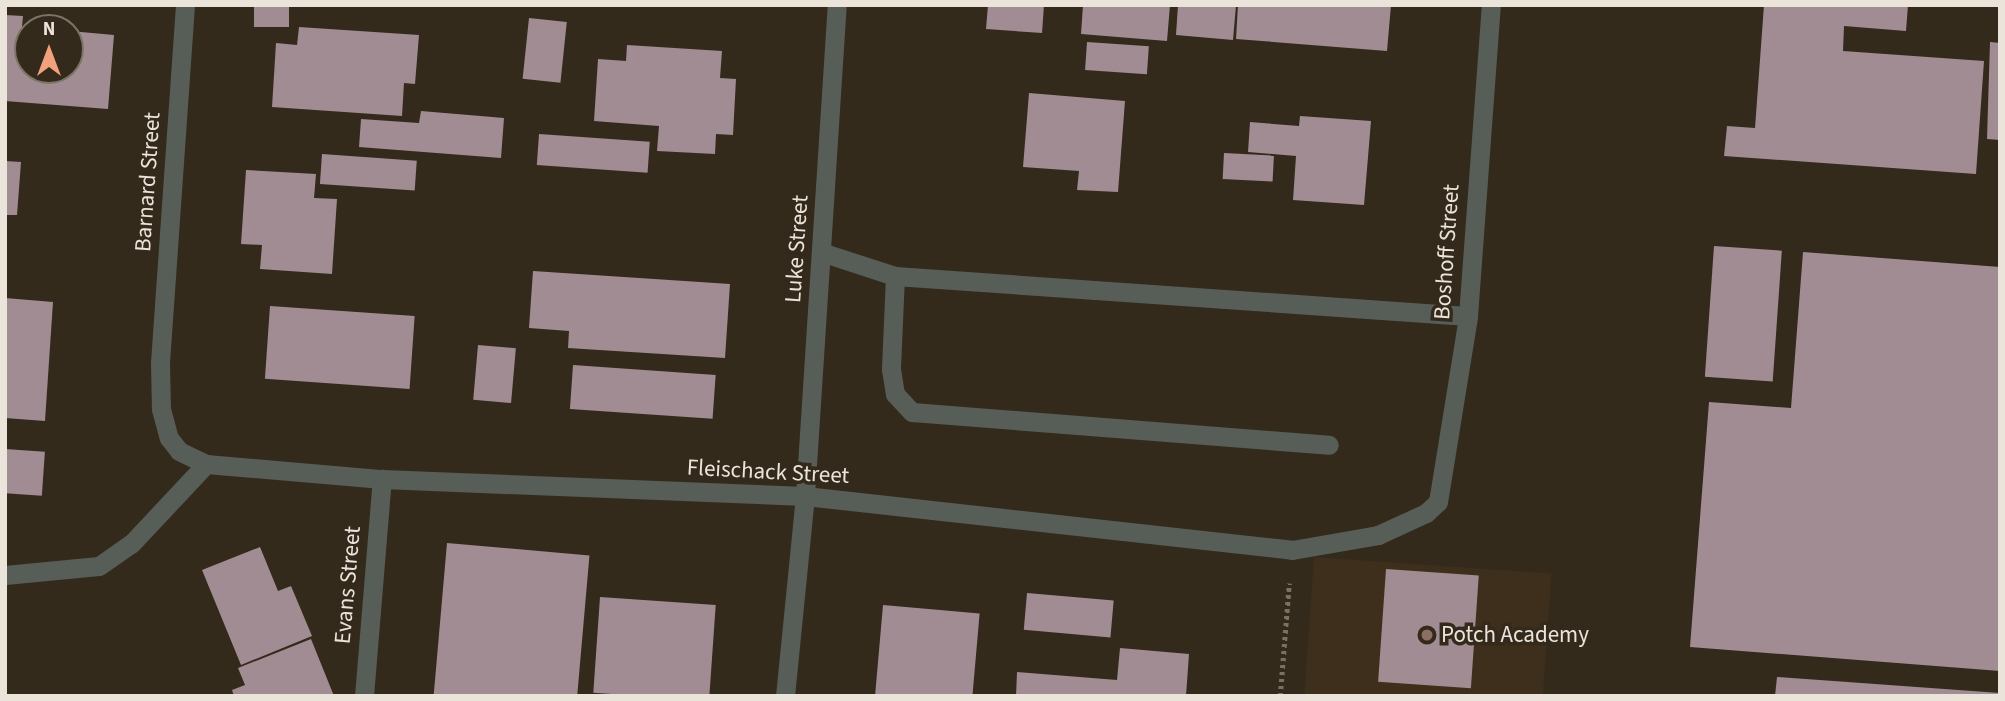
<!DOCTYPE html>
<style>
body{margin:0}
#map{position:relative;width:2005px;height:701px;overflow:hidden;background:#342a1c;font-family:"Source Sans 3",sans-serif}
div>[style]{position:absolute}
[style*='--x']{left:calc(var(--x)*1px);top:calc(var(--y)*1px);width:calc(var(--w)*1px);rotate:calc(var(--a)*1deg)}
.built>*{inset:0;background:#3e2f1c;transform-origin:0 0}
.building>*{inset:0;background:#a18c93;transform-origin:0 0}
.path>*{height:4.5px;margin-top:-2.25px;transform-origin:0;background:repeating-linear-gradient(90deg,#7a7165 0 3.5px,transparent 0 7px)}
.service>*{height:19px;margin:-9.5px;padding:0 9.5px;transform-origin:9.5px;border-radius:9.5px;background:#575e57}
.minor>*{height:19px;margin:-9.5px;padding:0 9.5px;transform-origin:9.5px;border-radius:9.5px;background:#575e57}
.dots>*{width:19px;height:19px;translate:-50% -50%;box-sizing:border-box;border:4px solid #342a1c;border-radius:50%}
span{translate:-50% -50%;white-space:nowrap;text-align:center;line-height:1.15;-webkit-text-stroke:7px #342a1c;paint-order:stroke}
.street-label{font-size:23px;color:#ebe4db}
.poi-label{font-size:23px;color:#ebe4db}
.left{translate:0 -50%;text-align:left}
.frame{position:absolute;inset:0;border:7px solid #ebe4db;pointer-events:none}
.north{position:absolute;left:14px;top:14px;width:70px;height:70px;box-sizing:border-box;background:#342a1c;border:2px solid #7d7468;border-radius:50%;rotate:0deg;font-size:19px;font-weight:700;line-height:28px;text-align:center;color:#ebe4db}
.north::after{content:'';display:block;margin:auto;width:24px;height:32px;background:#f1a17c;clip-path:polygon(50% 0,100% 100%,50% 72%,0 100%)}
</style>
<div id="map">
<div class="built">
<i style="left:1314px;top:557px;width:238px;height:139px;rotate:4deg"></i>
</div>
<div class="building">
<i style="left:254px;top:5px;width:35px;height:22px"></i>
<i style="clip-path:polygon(988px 5px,1044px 5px,1042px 33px,986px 29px)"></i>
<i style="clip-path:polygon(1083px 5px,1170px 5px,1167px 41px,1081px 34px)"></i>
<i style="clip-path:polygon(1178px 5px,1236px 5px,1233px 40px,1176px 35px)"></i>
<i style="clip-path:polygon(1238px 5px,1391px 5px,1387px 51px,1236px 39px)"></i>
<i style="clip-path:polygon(1764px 5px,1908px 5px,1906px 31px,1844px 26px,1843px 51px,1984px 61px,1976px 174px,1724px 156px,1727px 126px,1755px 128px)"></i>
<i style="clip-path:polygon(5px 15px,23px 16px,22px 27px,28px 28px,28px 70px,70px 70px,70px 31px,114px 35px,108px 109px,5px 101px)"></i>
<i style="left:529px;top:18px;width:38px;height:61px;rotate:6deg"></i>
<i style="clip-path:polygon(299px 27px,419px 35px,415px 84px,404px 83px,402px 116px,272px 107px,276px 43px,297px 45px)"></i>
<i style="left:1087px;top:42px;width:62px;height:28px;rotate:4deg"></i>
<i style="clip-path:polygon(1990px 42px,2000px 43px,2000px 140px,1987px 139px)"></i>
<i style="clip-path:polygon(627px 45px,722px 51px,720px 78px,736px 79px,733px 135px,716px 134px,715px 154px,657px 151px,659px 126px,594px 121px,598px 59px,626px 61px)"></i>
<i style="clip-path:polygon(1029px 93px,1125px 101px,1118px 192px,1077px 190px,1079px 171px,1023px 167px)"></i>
<i style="clip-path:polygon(421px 111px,504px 118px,501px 158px,359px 147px,361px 119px,419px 123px)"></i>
<i style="clip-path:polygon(1300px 116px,1371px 121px,1364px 205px,1293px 200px,1296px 156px,1248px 152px,1250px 122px,1299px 126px)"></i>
<i style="left:539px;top:134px;width:111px;height:31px;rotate:4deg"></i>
<i style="left:1224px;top:153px;width:50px;height:26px;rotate:3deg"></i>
<i style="left:322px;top:154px;width:95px;height:30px;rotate:4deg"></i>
<i style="clip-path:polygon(5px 161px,21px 162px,17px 215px,5px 215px)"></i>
<i style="clip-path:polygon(246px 170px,316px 174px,314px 198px,337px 199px,332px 274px,260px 269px,262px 245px,241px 244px)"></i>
<i style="left:1714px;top:246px;width:68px;height:131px;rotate:4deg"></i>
<i style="clip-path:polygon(1803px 252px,2000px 267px,2000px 671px,1690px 647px,1709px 402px,1791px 408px)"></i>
<i style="clip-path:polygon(533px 271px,730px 284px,725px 358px,568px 348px,569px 331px,529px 328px)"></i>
<i style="clip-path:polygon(5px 298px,53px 302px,45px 421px,5px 418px)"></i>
<i style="left:270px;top:306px;width:145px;height:73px;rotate:4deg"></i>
<i style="left:478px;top:345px;width:38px;height:55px;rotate:5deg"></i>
<i style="left:573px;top:365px;width:143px;height:44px;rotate:4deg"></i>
<i style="left:5px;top:449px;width:40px;height:44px;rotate:4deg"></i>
<i style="left:447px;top:543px;width:143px;height:154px;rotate:5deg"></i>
<i style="clip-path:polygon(260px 547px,278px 591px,291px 586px,312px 636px,241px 665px,202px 570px)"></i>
<i style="left:1386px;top:569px;width:93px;height:113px;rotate:4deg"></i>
<i style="left:1027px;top:593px;width:87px;height:37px;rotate:5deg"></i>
<i style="left:600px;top:597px;width:116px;height:96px;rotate:4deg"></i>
<i style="left:883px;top:605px;width:97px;height:91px;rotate:5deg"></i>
<i style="clip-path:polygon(311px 639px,334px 696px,234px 696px,232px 690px,245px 685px,238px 668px)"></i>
<i style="clip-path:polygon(1120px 648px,1189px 654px,1186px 696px,1016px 696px,1017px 672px,1117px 680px)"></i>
<i style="clip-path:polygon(1777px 677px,2000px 693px,2000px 696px,1775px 696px)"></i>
</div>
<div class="path">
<i style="--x:1280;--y:696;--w:113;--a:-85.4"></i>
</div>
<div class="service">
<i style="--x:821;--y:252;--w:78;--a:18"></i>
<i style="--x:895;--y:276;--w:574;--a:3.99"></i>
<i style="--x:895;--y:276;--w:93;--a:92.5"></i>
<i style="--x:891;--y:369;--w:25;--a:81"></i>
<i style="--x:895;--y:394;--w:25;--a:47"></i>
<i style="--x:912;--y:412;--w:418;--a:4.5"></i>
</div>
<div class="minor">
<i style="--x:185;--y:5;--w:359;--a:94"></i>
<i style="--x:160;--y:363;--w:46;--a:88.8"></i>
<i style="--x:161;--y:409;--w:30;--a:75"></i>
<i style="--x:169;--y:438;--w:16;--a:52"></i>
<i style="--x:179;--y:451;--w:30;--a:26"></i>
<i style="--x:206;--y:464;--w:177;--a:4.9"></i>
<i style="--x:382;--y:479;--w:423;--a:2.3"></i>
<i style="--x:805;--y:496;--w:490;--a:6.3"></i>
<i style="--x:1292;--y:550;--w:87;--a:-9.9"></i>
<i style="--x:1378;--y:535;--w:53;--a:-24.6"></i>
<i style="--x:1426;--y:513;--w:16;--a:-43"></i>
<i style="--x:1438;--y:502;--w:188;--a:-80.8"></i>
<i style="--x:1468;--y:316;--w:312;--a:-85.8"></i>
<i style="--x:5;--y:575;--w:94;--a:-5.5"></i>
<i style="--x:99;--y:566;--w:39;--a:-35"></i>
<i style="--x:131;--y:544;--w:110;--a:-46.8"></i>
<i style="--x:364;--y:696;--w:218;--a:-85.3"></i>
<i style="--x:785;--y:696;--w:201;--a:-84.3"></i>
<i style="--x:805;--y:496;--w:492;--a:-86.3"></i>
</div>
<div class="dots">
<i style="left:1427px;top:635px;background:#8d6e63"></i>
</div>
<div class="street-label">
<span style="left:148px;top:182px;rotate:-86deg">Barnard Street</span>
<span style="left:797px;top:249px;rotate:-86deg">Luke Street</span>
<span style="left:1447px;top:252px;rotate:-86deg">Boshoff Street</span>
<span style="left:768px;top:472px;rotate:3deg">Fleischack Street</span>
<span style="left:348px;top:585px;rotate:-85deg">Evans Street</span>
</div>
<div class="poi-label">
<span class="left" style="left:1441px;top:635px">Potch Academy</span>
</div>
<div class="frame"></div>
<div class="north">N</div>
</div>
